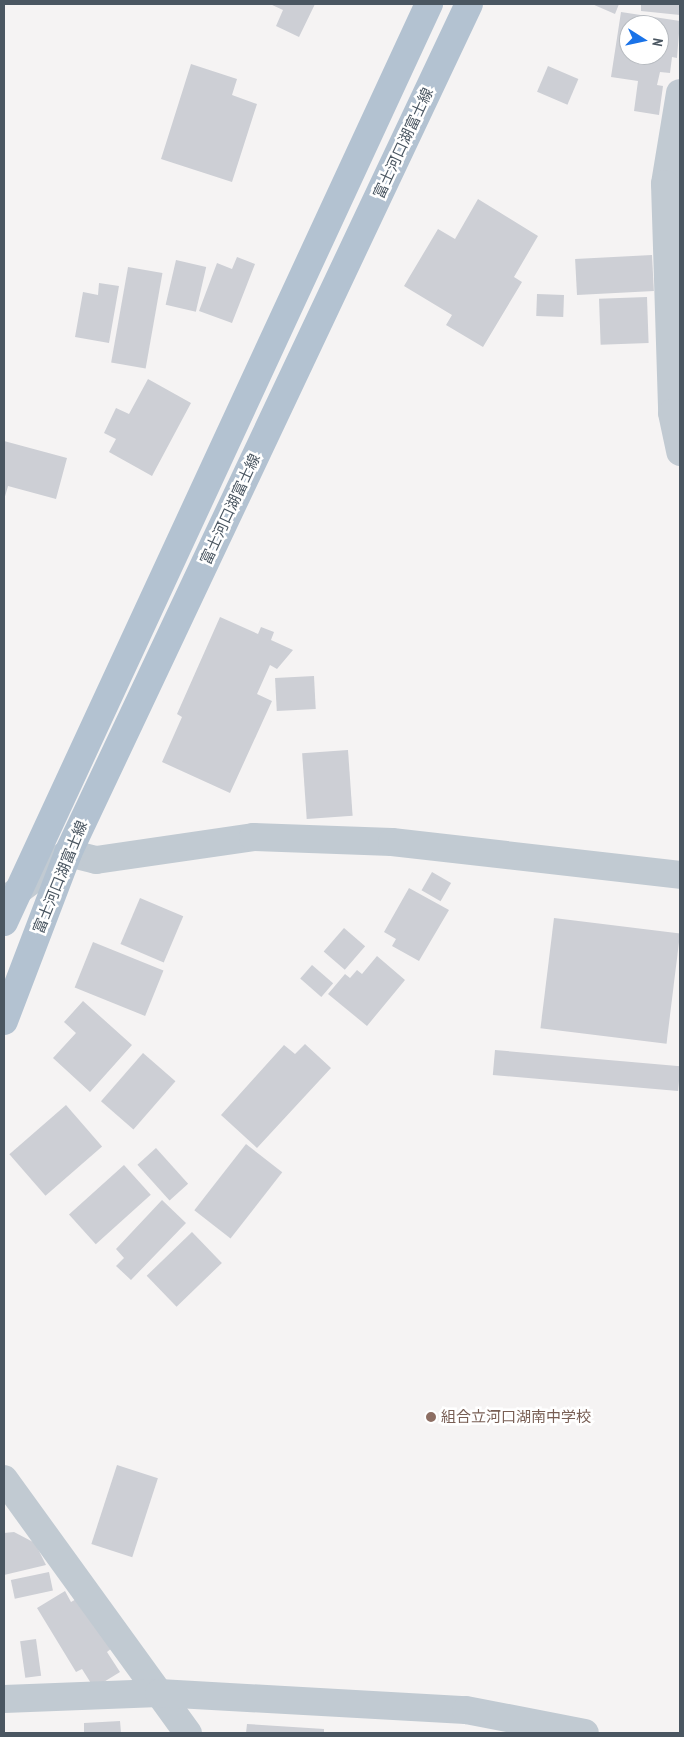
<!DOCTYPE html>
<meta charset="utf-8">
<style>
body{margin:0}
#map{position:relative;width:684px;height:1737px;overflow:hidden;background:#f5f3f3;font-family:"PT Sans Narrow","Noto Sans JP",sans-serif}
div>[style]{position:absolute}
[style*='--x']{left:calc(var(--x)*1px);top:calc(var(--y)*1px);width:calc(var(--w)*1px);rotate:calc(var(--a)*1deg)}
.building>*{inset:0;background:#cdcfd5;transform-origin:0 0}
.minor>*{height:28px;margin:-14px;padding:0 14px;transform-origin:14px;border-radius:14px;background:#c1cad2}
.major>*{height:28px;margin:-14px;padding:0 14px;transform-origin:14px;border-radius:14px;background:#b3c2d1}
.dots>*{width:14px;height:14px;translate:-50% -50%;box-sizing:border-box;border:2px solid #fff;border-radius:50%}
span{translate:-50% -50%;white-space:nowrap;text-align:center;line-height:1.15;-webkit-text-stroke:5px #fff;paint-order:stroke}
.street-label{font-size:15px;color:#4a5661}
.education-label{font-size:15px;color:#785e54}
.left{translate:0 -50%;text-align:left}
.frame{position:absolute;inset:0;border:5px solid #4a5661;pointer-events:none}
.north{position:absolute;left:619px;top:15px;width:50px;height:50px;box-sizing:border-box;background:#fff;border:1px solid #b7bbc0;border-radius:50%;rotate:100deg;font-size:14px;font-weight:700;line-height:20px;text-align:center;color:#4a5661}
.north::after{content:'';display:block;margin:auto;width:18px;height:22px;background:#1a73e8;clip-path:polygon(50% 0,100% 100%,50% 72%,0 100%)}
</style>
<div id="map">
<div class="building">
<i style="clip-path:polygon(270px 4px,315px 4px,299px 37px,276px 26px,283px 10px)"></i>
<i style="clip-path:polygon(592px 4px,619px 4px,615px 14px)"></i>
<i style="clip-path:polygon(641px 4px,680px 4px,680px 15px,641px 11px)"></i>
<i style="clip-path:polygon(evenodd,621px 12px,680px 21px,677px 58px,672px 57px,670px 73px,660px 72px,657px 85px,663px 86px,659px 115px,634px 111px,638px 81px,611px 77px,621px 12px,629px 25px,659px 25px,659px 55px,629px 55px,629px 25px)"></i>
<i style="clip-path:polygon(191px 64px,237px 79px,232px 95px,257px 104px,232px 182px,161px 159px)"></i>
<i style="left:548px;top:66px;width:33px;height:28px;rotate:23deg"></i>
<i style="clip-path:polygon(478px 199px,538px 236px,514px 277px,522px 282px,483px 347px,446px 325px,452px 315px,404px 286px,438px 229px,455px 239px)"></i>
<i style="left:652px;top:255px;width:36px;height:77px;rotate:87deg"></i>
<i style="clip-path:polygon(237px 257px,255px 264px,232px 323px,199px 311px,217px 263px,232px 269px)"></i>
<i style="left:176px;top:260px;width:31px;height:46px;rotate:13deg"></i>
<i style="left:128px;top:267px;width:35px;height:97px;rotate:10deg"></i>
<i style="clip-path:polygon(99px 283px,119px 286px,109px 343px,75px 337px,83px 292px,98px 295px)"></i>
<i style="left:537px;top:294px;width:27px;height:22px;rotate:2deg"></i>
<i style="left:647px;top:297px;width:46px;height:48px;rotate:88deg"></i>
<i style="clip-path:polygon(148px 379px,191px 403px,152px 476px,109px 452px,116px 439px,104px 433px,116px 408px,129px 414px)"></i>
<i style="clip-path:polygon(4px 441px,67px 458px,56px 499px,8px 486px,4px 500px)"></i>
<i style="clip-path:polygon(220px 617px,258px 634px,261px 627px,274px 632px,271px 640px,293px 650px,277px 669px,270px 665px,257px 694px,272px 701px,230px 793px,162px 762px,182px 717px,177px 714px)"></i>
<i style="left:314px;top:676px;width:33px;height:39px;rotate:87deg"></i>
<i style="left:348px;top:750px;width:66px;height:46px;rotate:86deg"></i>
<i style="left:432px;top:872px;width:22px;height:21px;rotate:30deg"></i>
<i style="clip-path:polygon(409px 888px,449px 910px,419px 961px,392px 946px,396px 939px,384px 932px)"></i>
<i style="left:140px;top:898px;width:47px;height:50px;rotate:23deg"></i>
<i style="left:554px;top:918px;width:127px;height:111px;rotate:7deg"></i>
<i style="left:344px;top:928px;width:28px;height:31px;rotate:41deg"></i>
<i style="left:93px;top:942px;width:76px;height:49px;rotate:22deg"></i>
<i style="clip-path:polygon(377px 956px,405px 980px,367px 1026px,328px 994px,345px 974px,350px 978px,357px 970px,362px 974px)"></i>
<i style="left:312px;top:965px;width:28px;height:18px;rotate:41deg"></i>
<i style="clip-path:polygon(83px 1001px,132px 1045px,90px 1092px,53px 1058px,76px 1033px,64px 1022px)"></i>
<i style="clip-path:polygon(305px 1044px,331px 1068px,257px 1148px,221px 1115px,284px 1045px,295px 1054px)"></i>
<i style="left:495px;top:1050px;width:186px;height:25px;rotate:5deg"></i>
<i style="left:143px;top:1053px;width:43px;height:64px;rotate:41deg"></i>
<i style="left:66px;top:1105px;width:55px;height:75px;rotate:49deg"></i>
<i style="left:246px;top:1144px;width:46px;height:84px;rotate:38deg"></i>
<i style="left:156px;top:1148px;width:48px;height:25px;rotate:48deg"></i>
<i style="left:124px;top:1165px;width:40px;height:74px;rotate:48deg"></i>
<i style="clip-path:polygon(162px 1200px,186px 1223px,131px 1280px,116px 1266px,124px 1258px,116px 1249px)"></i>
<i style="left:192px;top:1232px;width:43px;height:63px;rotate:46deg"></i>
<i style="left:117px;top:1465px;width:43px;height:83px;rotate:18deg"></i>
<i style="clip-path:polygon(14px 1532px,35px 1543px,46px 1565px,4px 1575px,4px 1533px)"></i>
<i style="left:49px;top:1572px;width:19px;height:39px;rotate:78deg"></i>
<i style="clip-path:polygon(65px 1591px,71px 1602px,80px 1597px,112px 1648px,107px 1652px,120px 1672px,94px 1688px,82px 1669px,76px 1672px,37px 1608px)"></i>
<i style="left:36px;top:1639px;width:37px;height:16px;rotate:82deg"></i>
<i style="clip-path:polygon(120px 1721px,121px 1733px,84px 1733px,84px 1723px)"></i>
<i style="clip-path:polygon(247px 1724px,324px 1729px,324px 1733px,246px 1733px)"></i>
</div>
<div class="minor">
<i style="--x:680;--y:93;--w:92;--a:99.4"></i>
<i style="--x:665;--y:184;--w:229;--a:88.2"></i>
<i style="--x:672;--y:413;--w:40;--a:78"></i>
<i style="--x:11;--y:896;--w:71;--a:-37"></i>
<i style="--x:68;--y:853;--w:29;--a:14"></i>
<i style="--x:96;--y:860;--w:159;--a:-8.3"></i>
<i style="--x:253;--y:837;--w:139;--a:2.1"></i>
<i style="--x:392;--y:842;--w:290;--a:6.5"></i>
<i style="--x:4;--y:1479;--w:314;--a:54.1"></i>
<i style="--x:4;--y:1699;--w:155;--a:-2.2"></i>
<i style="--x:159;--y:1693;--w:307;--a:3.2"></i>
<i style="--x:466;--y:1710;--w:121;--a:10.9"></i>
</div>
<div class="major">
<i style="--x:4;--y:922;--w:1012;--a:-65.16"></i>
<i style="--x:4;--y:1021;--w:180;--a:-69.1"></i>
<i style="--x:68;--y:853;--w:939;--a:-64.72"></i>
</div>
<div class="dots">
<i style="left:431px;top:1417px;background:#8d6e63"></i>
</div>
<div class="street-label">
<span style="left:403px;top:143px;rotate:-65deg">富士河口湖富士線</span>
<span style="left:230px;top:509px;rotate:-65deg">富士河口湖富士線</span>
<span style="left:60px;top:877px;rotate:-68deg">富士河口湖富士線</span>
</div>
<div class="education-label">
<span class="left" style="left:441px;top:1417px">組合立河口湖南中学校</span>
</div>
<div class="frame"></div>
<div class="north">N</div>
</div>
